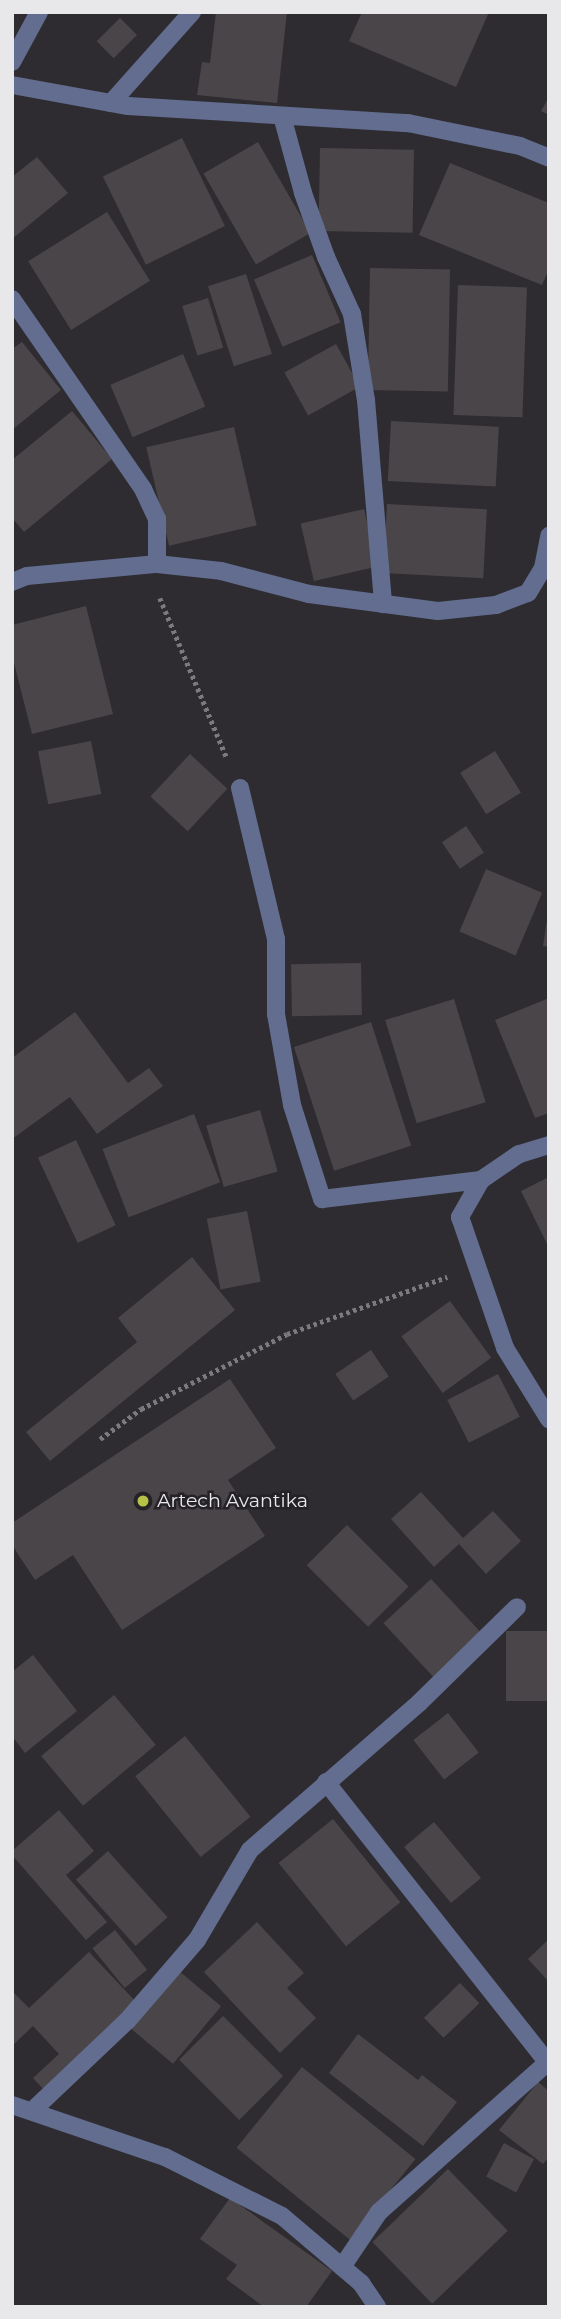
<!DOCTYPE html>
<style>
body{margin:0}
#map{position:relative;width:561px;height:2319px;overflow:hidden;background:#2e2c31;font-family:Montserrat,sans-serif}
div>[style]{position:absolute}
[style*='--x']{left:calc(var(--x)*1px);top:calc(var(--y)*1px);width:calc(var(--w)*1px);rotate:calc(var(--a)*1deg)}
.building>*{inset:0;background:#4a4548;transform-origin:0 0}
.path>*{height:4.5px;margin-top:-2.25px;transform-origin:0;background:repeating-linear-gradient(90deg,#7c7a7e 0 3.5px,transparent 0 7px)}
.street>*{height:18px;margin:-9px;padding:0 9px;transform-origin:9px;border-radius:9px;background:#626d8f}
.dots>*{width:19px;height:19px;translate:-50% -50%;box-sizing:border-box;border:4px solid #242227;border-radius:50%}
span{translate:-50% -50%;white-space:nowrap;text-align:center;line-height:1.15;-webkit-text-stroke:5px #242227;paint-order:stroke}
.poi-label{font-size:19px;color:#e8e7ea}
.left{translate:0 -50%;text-align:left}
.frame{position:absolute;inset:0;border:14px solid #e8e7ea;pointer-events:none}
</style>
<div id="map">
<div class="building">
<i style="clip-path:polygon(216px 12px,287px 12px,277px 103px,197px 95px,202px 62px,210px 63px)"></i>
<i style="clip-path:polygon(362px 12px,489px 12px,456px 87px,349px 41px)"></i>
<i style="left:120px;top:18px;width:24px;height:33px;rotate:45deg"></i>
<i style="clip-path:polygon(549px 97px,549px 115px,541px 111px)"></i>
<i style="left:182px;top:138px;width:98px;height:88px;rotate:64deg"></i>
<i style="left:258px;top:142px;width:105px;height:63px;rotate:60deg"></i>
<i style="left:320px;top:148px;width:94px;height:83px;rotate:1deg"></i>
<i style="clip-path:polygon(37px 157px,68px 193px,12px 239px,12px 177px)"></i>
<i style="clip-path:polygon(450px 163px,549px 203px,549px 269px,542px 285px,419px 235px)"></i>
<i style="left:107px;top:212px;width:81px;height:93px;rotate:58deg"></i>
<i style="left:312px;top:255px;width:73px;height:63px;rotate:67deg"></i>
<i style="left:370px;top:268px;width:80px;height:122px;rotate:1deg"></i>
<i style="left:246px;top:274px;width:84px;height:40px;rotate:72deg"></i>
<i style="left:458px;top:285px;width:69px;height:130px;rotate:2deg"></i>
<i style="left:208px;top:298px;width:52px;height:27px;rotate:73deg"></i>
<i style="clip-path:polygon(22px 342px,61px 390px,12px 430px,12px 349px)"></i>
<i style="left:336px;top:344px;width:49px;height:59px;rotate:61deg"></i>
<i style="left:183px;top:354px;width:57px;height:79px;rotate:67deg"></i>
<i style="clip-path:polygon(72px 411px,112px 459px,24px 532px,12px 518px,12px 460px)"></i>
<i style="left:391px;top:421px;width:108px;height:60px;rotate:3deg"></i>
<i style="left:234px;top:427px;width:101px;height:90px;rotate:77deg"></i>
<i style="left:387px;top:504px;width:100px;height:69px;rotate:3deg"></i>
<i style="left:364px;top:509px;width:59px;height:65px;rotate:77deg"></i>
<i style="clip-path:polygon(86px 606px,113px 714px,32px 734px,12px 655px,12px 625px)"></i>
<i style="left:91px;top:741px;width:54px;height:54px;rotate:79deg"></i>
<i style="left:495px;top:751px;width:49px;height:41px;rotate:58deg"></i>
<i style="left:190px;top:754px;width:51px;height:58px;rotate:43deg"></i>
<i style="left:466px;top:826px;width:32px;height:29px;rotate:56deg"></i>
<i style="left:486px;top:869px;width:61px;height:68px;rotate:23deg"></i>
<i style="clip-path:polygon(547px 920px,549px 920px,549px 947px,543px 946px)"></i>
<i style="left:361px;top:963px;width:52px;height:70px;rotate:89deg"></i>
<i style="clip-path:polygon(549px 998px,549px 1113px,535px 1118px,495px 1020px)"></i>
<i style="left:454px;top:999px;width:108px;height:72px;rotate:73deg"></i>
<i style="clip-path:polygon(75px 1012px,128px 1083px,149px 1068px,163px 1086px,97px 1134px,70px 1097px,12px 1139px,12px 1058px)"></i>
<i style="left:371px;top:1022px;width:130px;height:81px;rotate:72deg"></i>
<i style="left:260px;top:1110px;width:64px;height:56px;rotate:74deg"></i>
<i style="left:194px;top:1114px;width:73px;height:98px;rotate:69deg"></i>
<i style="left:76px;top:1140px;width:94px;height:42px;rotate:65deg"></i>
<i style="clip-path:polygon(549px 1177px,549px 1248px,521px 1191px)"></i>
<i style="left:247px;top:1211px;width:72px;height:41px;rotate:79deg"></i>
<i style="clip-path:polygon(192px 1257px,235px 1310px,50px 1461px,26px 1432px,137px 1342px,118px 1318px)"></i>
<i style="left:450px;top:1301px;width:70px;height:60px;rotate:54deg"></i>
<i style="left:371px;top:1350px;width:32px;height:43px;rotate:56deg"></i>
<i style="left:498px;top:1374px;width:48px;height:57px;rotate:63deg"></i>
<i style="clip-path:polygon(230px 1379px,276px 1448px,228px 1480px,265px 1536px,122px 1630px,73px 1555px,35px 1580px,12px 1545px,12px 1523px)"></i>
<i style="clip-path:polygon(421px 1492px,463px 1538px,493px 1511px,521px 1541px,486px 1574px,459px 1544px,434px 1567px,391px 1519px)"></i>
<i style="left:347px;top:1525px;width:87px;height:57px;rotate:45deg"></i>
<i style="left:431px;top:1579px;width:75px;height:65px;rotate:47deg"></i>
<i style="left:549px;top:1631px;width:70px;height:43px;rotate:90deg"></i>
<i style="clip-path:polygon(33px 1655px,77px 1711px,25px 1753px,12px 1736px,12px 1672px)"></i>
<i style="left:114px;top:1695px;width:65px;height:95px;rotate:50deg"></i>
<i style="left:448px;top:1713px;width:50px;height:44px;rotate:52deg"></i>
<i style="left:185px;top:1736px;width:104px;height:64px;rotate:51deg"></i>
<i style="clip-path:polygon(59px 1810px,94px 1851px,66px 1875px,107px 1922px,86px 1940px,12px 1855px,12px 1851px)"></i>
<i style="left:333px;top:1819px;width:107px;height:70px;rotate:51deg"></i>
<i style="left:434px;top:1822px;width:73px;height:39px;rotate:50deg"></i>
<i style="left:108px;top:1851px;width:89px;height:43px;rotate:48deg"></i>
<i style="clip-path:polygon(257px 1922px,304px 1973px,287px 1988px,316px 2018px,280px 2053px,204px 1972px)"></i>
<i style="left:115px;top:1930px;width:51px;height:29px;rotate:51deg"></i>
<i style="clip-path:polygon(549px 1939px,549px 1982px,528px 1959px)"></i>
<i style="clip-path:polygon(89px 1952px,137px 2003px,44px 2090px,33px 2078px,59px 2054px,33px 2026px,12px 2046px,12px 1991px,29px 2008px)"></i>
<i style="left:179px;top:1971px;width:55px;height:75px;rotate:40deg"></i>
<i style="left:460px;top:1983px;width:28px;height:50px;rotate:46deg"></i>
<i style="left:223px;top:2016px;width:85px;height:62px;rotate:45deg"></i>
<i style="clip-path:polygon(358px 2034px,418px 2080px,422px 2075px,457px 2102px,423px 2146px,329px 2073px)"></i>
<i style="left:302px;top:2067px;width:146px;height:104px;rotate:39deg"></i>
<i style="clip-path:polygon(538px 2082px,549px 2091px,549px 2157px,543px 2164px,499px 2130px)"></i>
<i style="left:504px;top:2143px;width:34px;height:38px;rotate:28deg"></i>
<i style="left:448px;top:2169px;width:86px;height:105px;rotate:46deg"></i>
<i style="clip-path:polygon(230px 2198px,332px 2271px,306px 2307px,264px 2307px,226px 2279px,237px 2265px,200px 2239px)"></i>
</div>
<div class="path">
<i style="--x:160;--y:598;--w:173;--a:67.3"></i>
<i style="--x:100;--y:1439;--w:51;--a:-36.2"></i>
<i style="--x:141;--y:1409;--w:164;--a:-27.2"></i>
<i style="--x:287;--y:1334;--w:170;--a:-19.6"></i>
</div>
<div class="street">
<i style="--x:12;--y:62;--w:57;--a:-61.6"></i>
<i style="--x:12;--y:85;--w:118;--a:10.3"></i>
<i style="--x:128;--y:106;--w:281;--a:3.5"></i>
<i style="--x:408;--y:123;--w:114;--a:11.6"></i>
<i style="--x:520;--y:146;--w:31;--a:22"></i>
<i style="--x:111;--y:103;--w:122;--a:-48.3"></i>
<i style="--x:282;--y:116;--w:80;--a:74.7"></i>
<i style="--x:303;--y:193;--w:68;--a:70.2"></i>
<i style="--x:326;--y:257;--w:63;--a:65.5"></i>
<i style="--x:352;--y:314;--w:87;--a:80.8"></i>
<i style="--x:366;--y:400;--w:205;--a:85.2"></i>
<i style="--x:12;--y:299;--w:231;--a:55.4"></i>
<i style="--x:143;--y:489;--w:33;--a:65"></i>
<i style="--x:157;--y:519;--w:45;--a:90"></i>
<i style="--x:12;--y:582;--w:16;--a:-22"></i>
<i style="--x:27;--y:576;--w:131;--a:-5.3"></i>
<i style="--x:157;--y:564;--w:64;--a:6.2"></i>
<i style="--x:221;--y:571;--w:91;--a:14.6"></i>
<i style="--x:309;--y:594;--w:130;--a:7.5"></i>
<i style="--x:438;--y:611;--w:58;--a:-5.9"></i>
<i style="--x:496;--y:605;--w:34;--a:-21"></i>
<i style="--x:528;--y:593;--w:29;--a:-59"></i>
<i style="--x:543;--y:568;--w:33;--a:-79"></i>
<i style="--x:240;--y:788;--w:155;--a:76.6"></i>
<i style="--x:276;--y:939;--w:75;--a:90"></i>
<i style="--x:276;--y:1014;--w:92;--a:80"></i>
<i style="--x:292;--y:1105;--w:99;--a:72.3"></i>
<i style="--x:322;--y:1199;--w:160;--a:-6.8"></i>
<i style="--x:549;--y:1145;--w:31;--a:163"></i>
<i style="--x:519;--y:1154;--w:46;--a:145.6"></i>
<i style="--x:481;--y:1180;--w:43;--a:119.6"></i>
<i style="--x:460;--y:1217;--w:139;--a:71"></i>
<i style="--x:505;--y:1348;--w:84;--a:58.2"></i>
<i style="--x:326;--y:1782;--w:360;--a:51.7"></i>
<i style="--x:12;--y:2105;--w:162;--a:18.8"></i>
<i style="--x:165;--y:2157;--w:131;--a:26.8"></i>
<i style="--x:282;--y:2216;--w:104;--a:40.3"></i>
<i style="--x:361;--y:2283;--w:29;--a:56"></i>
<i style="--x:32;--y:2111;--w:131;--a:-43.5"></i>
<i style="--x:127;--y:2021;--w:107;--a:-49.2"></i>
<i style="--x:197;--y:1940;--w:104;--a:-59.5"></i>
<i style="--x:250;--y:1850;--w:224;--a:-41"></i>
<i style="--x:419;--y:1703;--w:137;--a:-44.4"></i>
<i style="--x:342;--y:2267;--w:66;--a:-56.1"></i>
<i style="--x:379;--y:2212;--w:226;--a:-41.6"></i>
</div>
<div class="dots">
<i style="left:143px;top:1501px;background:#b8c147"></i>
</div>
<div class="poi-label">
<span class="left" style="left:157px;top:1501px">Artech Avantika</span>
</div>
<div class="frame"></div>
</div>
